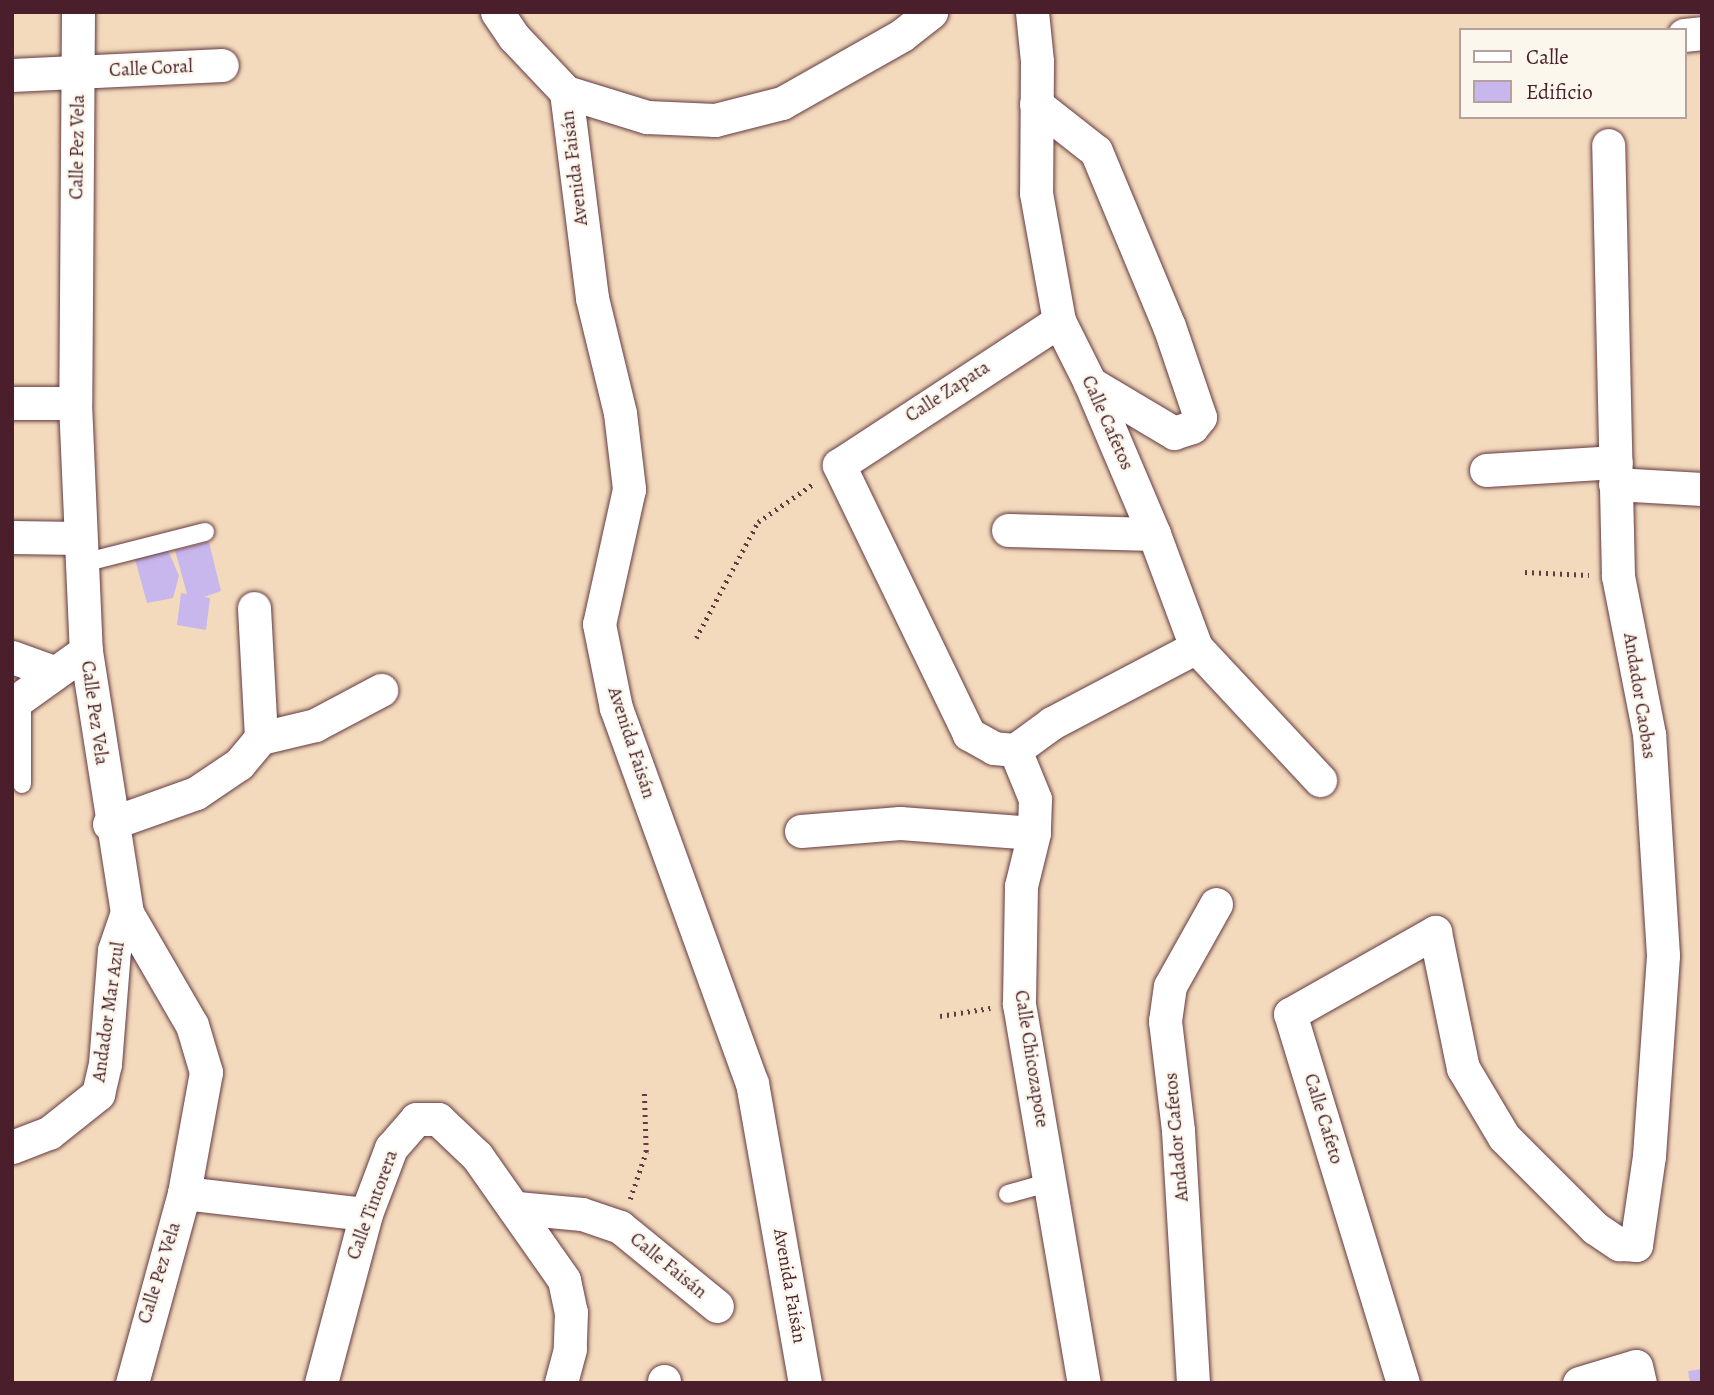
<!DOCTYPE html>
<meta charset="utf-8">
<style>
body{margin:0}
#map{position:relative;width:1714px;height:1395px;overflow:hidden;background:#f4dabc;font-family:Alegreya,serif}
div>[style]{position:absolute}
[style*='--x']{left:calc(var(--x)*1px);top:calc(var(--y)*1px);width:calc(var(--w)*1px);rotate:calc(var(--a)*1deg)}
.building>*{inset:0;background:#c8b7ec}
.path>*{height:4.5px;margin-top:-2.25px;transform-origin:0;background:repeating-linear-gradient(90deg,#643b41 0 2px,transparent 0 7px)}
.roads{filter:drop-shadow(0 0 2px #643b41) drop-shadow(0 0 2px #643b41)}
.service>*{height:18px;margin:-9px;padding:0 9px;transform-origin:9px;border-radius:9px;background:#fff}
.minor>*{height:33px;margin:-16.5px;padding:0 16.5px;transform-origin:16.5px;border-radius:16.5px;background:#fff}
span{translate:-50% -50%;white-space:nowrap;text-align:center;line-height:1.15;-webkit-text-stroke:5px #fbf7ec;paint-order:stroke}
.street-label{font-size:19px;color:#4a1f2b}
.frame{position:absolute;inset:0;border:14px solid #4a1f2b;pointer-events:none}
.legend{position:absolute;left:1459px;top:28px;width:228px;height:91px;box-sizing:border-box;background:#fbf7ec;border:2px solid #b4a19f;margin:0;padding:9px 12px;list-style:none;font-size:21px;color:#4a1f2b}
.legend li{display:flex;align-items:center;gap:14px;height:35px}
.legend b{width:35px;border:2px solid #b4a19f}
</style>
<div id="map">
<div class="building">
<i style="clip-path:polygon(209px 542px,221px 591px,204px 597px,210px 598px,206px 630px,177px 625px,181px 593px,187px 594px,175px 550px)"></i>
<i style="clip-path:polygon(168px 550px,179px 576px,173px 598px,147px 603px,135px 559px)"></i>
<i style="clip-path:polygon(1702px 1369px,1702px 1383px,1690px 1383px,1688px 1371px)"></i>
</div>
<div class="path">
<i style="--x:1525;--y:572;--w:64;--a:2.7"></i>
<i style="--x:696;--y:638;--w:132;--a:-61.9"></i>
<i style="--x:758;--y:522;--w:67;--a:-34.6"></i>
<i style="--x:940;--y:1016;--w:51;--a:-9.1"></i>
<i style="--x:630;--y:1199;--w:50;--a:-71.2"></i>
<i style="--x:646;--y:1152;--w:62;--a:-91.8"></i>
</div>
<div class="roads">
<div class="service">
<i style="--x:83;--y:563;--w:126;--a:-14.3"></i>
<i style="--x:22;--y:784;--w:88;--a:-90"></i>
<i style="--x:1008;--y:1194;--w:45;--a:-15.6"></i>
</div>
<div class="minor">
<i style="--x:78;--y:12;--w:391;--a:90.4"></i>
<i style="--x:75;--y:403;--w:248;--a:87.5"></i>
<i style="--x:86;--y:651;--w:265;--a:81.1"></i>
<i style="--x:127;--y:913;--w:129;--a:59.9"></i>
<i style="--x:192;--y:1025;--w:49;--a:73.4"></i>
<i style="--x:206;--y:1072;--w:123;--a:100.3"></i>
<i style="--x:184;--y:1193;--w:197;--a:105.3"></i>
<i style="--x:497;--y:12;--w:30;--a:56"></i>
<i style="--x:514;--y:37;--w:76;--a:46.6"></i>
<i style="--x:566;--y:92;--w:85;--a:17.2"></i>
<i style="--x:647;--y:117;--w:68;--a:2.5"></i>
<i style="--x:715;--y:120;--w:69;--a:-14.2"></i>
<i style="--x:782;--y:103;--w:138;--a:-29.5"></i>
<i style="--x:902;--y:35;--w:37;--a:-38"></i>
<i style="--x:1032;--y:12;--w:49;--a:84.2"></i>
<i style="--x:1037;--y:61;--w:132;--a:90.4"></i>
<i style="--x:1036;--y:193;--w:130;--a:79.8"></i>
<i style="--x:1059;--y:321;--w:69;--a:63.4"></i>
<i style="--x:1090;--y:383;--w:164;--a:67"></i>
<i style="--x:1154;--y:534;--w:121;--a:69.6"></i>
<i style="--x:1196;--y:647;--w:182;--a:47"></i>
<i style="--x:1684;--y:35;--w:18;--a:-6"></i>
<i style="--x:12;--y:75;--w:210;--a:-2.7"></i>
<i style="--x:566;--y:92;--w:208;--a:82.8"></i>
<i style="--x:592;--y:298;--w:118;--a:76.3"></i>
<i style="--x:620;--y:413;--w:77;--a:83.2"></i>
<i style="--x:629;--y:489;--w:138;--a:102.5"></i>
<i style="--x:599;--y:624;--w:86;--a:78.6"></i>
<i style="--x:616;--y:708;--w:399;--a:70.1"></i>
<i style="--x:752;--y:1083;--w:305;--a:80"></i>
<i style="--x:1036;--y:104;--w:76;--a:38.1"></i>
<i style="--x:1096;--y:151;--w:190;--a:67.4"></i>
<i style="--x:1169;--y:326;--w:96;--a:71.2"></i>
<i style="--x:1200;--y:417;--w:13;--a:129"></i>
<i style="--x:1192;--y:427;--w:19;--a:162"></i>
<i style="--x:1174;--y:433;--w:98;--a:-149.2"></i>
<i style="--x:12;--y:403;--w:63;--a:0"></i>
<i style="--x:1486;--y:470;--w:130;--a:-3.5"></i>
<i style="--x:1615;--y:484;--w:87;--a:3.3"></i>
<i style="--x:1008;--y:530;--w:146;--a:1.6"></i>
<i style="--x:12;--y:537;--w:68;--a:0.8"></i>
<i style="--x:254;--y:608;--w:130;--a:86.9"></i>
<i style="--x:12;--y:657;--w:45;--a:19.7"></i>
<i style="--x:12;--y:704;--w:91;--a:-35.6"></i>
<i style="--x:1015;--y:750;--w:53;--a:67.8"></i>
<i style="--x:1035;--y:799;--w:34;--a:92"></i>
<i style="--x:1034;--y:833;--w:55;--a:103.8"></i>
<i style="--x:1021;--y:886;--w:118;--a:91"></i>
<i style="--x:1019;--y:1004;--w:385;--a:80.3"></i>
<i style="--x:1015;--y:750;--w:21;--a:-175"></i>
<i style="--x:994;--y:748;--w:29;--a:-151"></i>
<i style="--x:969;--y:734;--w:299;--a:-115.8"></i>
<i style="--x:839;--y:465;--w:263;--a:-33.2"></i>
<i style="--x:1015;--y:750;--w:46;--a:-36.1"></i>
<i style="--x:1052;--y:723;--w:163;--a:-27.8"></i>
<i style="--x:109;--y:824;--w:92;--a:-19.6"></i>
<i style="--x:196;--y:793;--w:52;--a:-34"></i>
<i style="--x:239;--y:764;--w:34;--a:-50"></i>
<i style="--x:261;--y:738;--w:56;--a:-13.5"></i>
<i style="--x:315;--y:725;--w:75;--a:-27.9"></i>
<i style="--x:801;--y:831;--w:99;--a:-4.6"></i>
<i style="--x:900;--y:823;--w:134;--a:4.3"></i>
<i style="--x:12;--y:1147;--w:40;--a:-21"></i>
<i style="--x:49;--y:1133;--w:63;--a:-38.5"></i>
<i style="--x:98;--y:1094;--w:31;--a:-77"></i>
<i style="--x:105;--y:1064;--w:114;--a:-85.5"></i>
<i style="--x:114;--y:950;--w:39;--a:-71"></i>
<i style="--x:184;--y:1193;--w:183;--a:6.6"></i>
<i style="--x:517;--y:1208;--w:65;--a:5.3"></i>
<i style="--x:582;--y:1214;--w:40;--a:18.9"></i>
<i style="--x:620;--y:1227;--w:125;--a:39.2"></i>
<i style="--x:321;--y:1383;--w:175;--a:-75.1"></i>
<i style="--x:366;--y:1214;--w:71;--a:-69.3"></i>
<i style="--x:391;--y:1148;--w:38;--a:-49"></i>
<i style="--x:416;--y:1119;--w:22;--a:0"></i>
<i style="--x:438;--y:1119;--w:54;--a:43.5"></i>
<i style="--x:477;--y:1156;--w:151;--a:54.9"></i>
<i style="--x:564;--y:1280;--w:33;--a:78"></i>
<i style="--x:571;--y:1312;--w:37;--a:92"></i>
<i style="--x:570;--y:1349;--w:35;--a:105"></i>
<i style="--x:664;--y:1383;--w:2;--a:-90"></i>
<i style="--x:1193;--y:1383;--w:253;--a:-93.4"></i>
<i style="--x:1178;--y:1130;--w:110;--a:-96.8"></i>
<i style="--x:1165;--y:1021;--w:35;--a:-82"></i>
<i style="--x:1170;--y:986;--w:94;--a:-60.7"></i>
<i style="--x:1403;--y:1383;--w:386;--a:-107"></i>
<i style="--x:1290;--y:1014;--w:167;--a:-29.5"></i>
<i style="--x:1435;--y:932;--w:139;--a:78.4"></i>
<i style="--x:1463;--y:1068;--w:80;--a:59.3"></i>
<i style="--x:1504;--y:1137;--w:129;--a:45"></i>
<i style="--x:1595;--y:1228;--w:29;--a:34"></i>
<i style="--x:1619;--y:1244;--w:17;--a:3"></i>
<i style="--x:1636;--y:1245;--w:90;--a:-81.7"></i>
<i style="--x:1649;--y:1156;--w:201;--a:-86"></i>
<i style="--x:1663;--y:955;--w:221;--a:-93.6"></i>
<i style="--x:1649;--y:734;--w:161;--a:-101.1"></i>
<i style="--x:1618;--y:576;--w:431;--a:-91.3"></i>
<i style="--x:1579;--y:1383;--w:59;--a:-16.6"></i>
<i style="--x:1636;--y:1366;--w:17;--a:77"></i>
</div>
</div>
<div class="street-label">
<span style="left:151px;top:69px;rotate:-3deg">Calle Coral</span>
<span style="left:78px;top:147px;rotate:-89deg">Calle Pez Vela</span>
<span style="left:575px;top:168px;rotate:-97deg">Avenida Faisán</span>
<span style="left:948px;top:392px;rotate:-33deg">Calle Zapata</span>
<span style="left:1107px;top:423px;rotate:66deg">Calle Cafetos</span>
<span style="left:1639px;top:696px;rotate:81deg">Andador Caobas</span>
<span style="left:94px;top:713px;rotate:82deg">Calle Pez Vela</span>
<span style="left:631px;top:743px;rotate:72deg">Avenida Faisán</span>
<span style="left:109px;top:1012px;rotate:-82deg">Andador Mar Azul</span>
<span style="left:1031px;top:1059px;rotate:81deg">Calle Chicozapote</span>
<span style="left:1323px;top:1119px;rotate:73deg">Calle Cafeto</span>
<span style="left:1177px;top:1137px;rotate:-95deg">Andador Cafetos</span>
<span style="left:373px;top:1205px;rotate:-70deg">Calle Tintorera</span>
<span style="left:668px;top:1266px;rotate:39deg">Calle Faisán</span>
<span style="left:160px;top:1273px;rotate:-73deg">Calle Pez Vela</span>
<span style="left:789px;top:1286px;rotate:80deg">Avenida Faisán</span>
</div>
<div class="frame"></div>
<ul class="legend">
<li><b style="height:9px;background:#fff"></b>Calle</li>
<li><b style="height:19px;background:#c8b7ec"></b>Edificio</li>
</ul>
</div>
